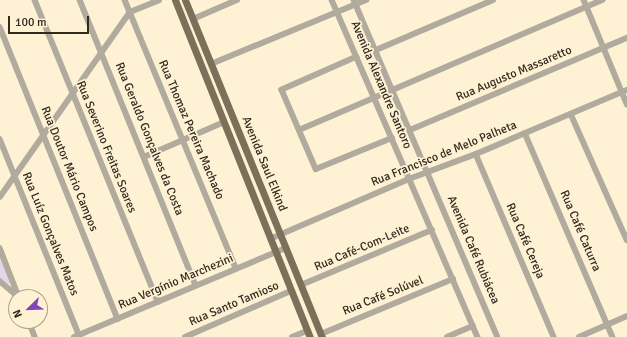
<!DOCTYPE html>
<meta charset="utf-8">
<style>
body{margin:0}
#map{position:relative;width:627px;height:337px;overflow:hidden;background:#fff1d4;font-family:Signika,sans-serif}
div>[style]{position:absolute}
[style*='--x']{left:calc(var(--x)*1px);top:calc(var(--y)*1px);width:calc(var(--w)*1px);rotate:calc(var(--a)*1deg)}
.green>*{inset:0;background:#e0d7ea}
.minor>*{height:5.5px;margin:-2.75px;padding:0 2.75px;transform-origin:2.75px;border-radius:2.75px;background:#b1ab9e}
.major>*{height:7px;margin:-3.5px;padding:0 3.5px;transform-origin:3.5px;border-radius:3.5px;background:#7b7059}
span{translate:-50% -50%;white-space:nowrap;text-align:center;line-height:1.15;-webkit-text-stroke:3.5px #fff1d4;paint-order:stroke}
.street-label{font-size:12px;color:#302a1f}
.north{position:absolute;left:8px;top:289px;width:40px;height:40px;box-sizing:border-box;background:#fff1d4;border:1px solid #aca18c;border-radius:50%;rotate:247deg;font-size:11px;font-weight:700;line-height:16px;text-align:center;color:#302a1f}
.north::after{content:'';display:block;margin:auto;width:14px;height:18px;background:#8244b9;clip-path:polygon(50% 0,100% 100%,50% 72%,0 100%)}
.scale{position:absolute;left:8px;top:16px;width:81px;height:18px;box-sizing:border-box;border:2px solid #302a1f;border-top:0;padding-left:5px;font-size:12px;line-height:14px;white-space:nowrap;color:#302a1f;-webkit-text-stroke:3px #fff1d4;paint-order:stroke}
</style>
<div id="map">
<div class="green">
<i style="clip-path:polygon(0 253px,11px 282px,8px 284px,0 278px)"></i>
</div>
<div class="minor">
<i style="--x:35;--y:0;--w:326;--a:67.8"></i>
<i style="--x:80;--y:0;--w:308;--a:67.9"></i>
<i style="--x:125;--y:0;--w:290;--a:67.5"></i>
<i style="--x:332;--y:0;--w:367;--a:66.6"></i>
<i style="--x:354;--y:0;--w:366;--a:66.9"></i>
<i style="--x:584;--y:0;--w:113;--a:67.5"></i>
<i style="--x:193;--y:19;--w:48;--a:-23.4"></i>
<i style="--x:0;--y:27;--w:315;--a:68"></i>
<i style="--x:376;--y:50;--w:127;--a:-23.1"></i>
<i style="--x:357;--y:57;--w:82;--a:156.3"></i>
<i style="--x:282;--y:90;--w:86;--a:66.7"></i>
<i style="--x:316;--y:169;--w:82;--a:-22.2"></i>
<i style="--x:211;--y:64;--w:168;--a:-22.4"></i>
<i style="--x:571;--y:114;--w:138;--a:66"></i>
<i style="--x:299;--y:130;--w:330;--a:-23.2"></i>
<i style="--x:410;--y:130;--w:236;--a:-23"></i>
<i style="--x:525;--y:133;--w:222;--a:66.7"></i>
<i style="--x:0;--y:139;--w:214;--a:68"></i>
<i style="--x:476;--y:154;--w:199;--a:66.9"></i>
<i style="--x:144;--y:157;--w:87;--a:-23.6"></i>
<i style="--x:0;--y:197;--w:226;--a:-54.9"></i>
<i style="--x:130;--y:12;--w:31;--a:-22"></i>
<i style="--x:270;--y:239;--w:151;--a:-23.3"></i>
<i style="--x:409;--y:179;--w:72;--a:-20.5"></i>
<i style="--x:476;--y:154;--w:164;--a:-23"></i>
<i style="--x:0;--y:248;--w:53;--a:68.8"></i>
<i style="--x:0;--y:281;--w:23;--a:41"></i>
<i style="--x:301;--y:285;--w:142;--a:-22.8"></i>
<i style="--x:29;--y:321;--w:17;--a:69"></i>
<i style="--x:321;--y:334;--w:143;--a:-22.6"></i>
<i style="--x:74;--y:337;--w:230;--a:-22.8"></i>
<i style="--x:185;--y:337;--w:116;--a:-23.5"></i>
<i style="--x:292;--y:337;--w:16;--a:-22"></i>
<i style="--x:447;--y:337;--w:28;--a:-23"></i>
<i style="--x:579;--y:337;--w:52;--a:-23.6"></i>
</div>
<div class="major">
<i style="--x:175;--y:0;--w:363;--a:68.2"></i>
<i style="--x:185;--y:0;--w:364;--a:67.9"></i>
</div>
<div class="street-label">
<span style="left:514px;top:74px;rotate:-23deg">Rua Augusto Massaretto</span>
<span style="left:381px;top:85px;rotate:67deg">Avenida Alexandre Santoro</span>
<span style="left:191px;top:130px;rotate:67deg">Rua Thomaz Pereira Machado</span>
<span style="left:149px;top:139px;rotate:68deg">Rua Geraldo Gonçalves da Costa</span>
<span style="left:106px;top:147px;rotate:68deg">Rua Severino Freitas Soares</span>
<span style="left:444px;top:154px;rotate:-22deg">Rua Francisco de Melo Palheta</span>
<span style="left:264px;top:164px;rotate:68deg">Avenida Saul Elkind</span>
<span style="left:69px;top:169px;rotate:68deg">Rua Doutor Mário Campos</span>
<span style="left:580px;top:231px;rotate:67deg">Rua Café Caturra</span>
<span style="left:50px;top:234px;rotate:68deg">Rua Luíz Gonçalves Matos</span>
<span style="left:525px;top:241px;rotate:67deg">Rua Café Cereja</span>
<span style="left:362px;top:248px;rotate:-23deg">Rua Café-Com-Leite</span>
<span style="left:473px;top:250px;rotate:67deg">Avenida Café Rubiácea</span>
<span style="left:176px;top:282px;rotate:-23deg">Rua Vergínio Marchezini</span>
<span style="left:383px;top:296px;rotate:-22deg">Rua Café Solúvel</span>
<span style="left:234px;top:304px;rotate:-23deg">Rua Santo Tamioso</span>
</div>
<div class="north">N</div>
<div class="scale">100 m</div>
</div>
